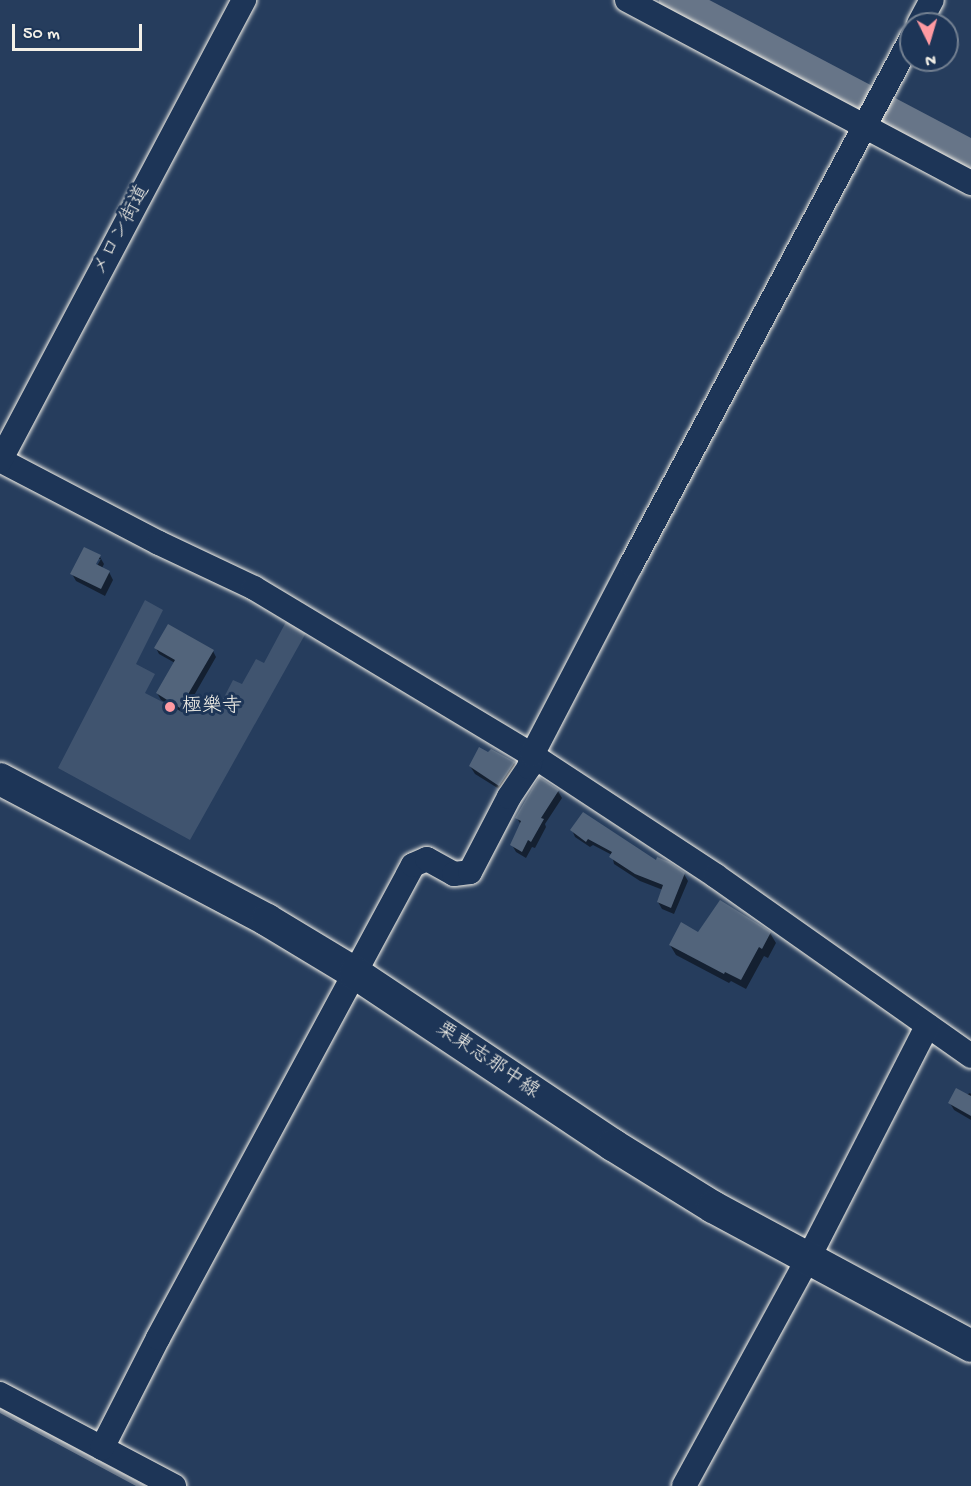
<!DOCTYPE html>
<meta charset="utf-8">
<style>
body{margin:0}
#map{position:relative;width:971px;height:1486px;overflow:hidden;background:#263d5d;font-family:"Gochi Hand","Klee One",sans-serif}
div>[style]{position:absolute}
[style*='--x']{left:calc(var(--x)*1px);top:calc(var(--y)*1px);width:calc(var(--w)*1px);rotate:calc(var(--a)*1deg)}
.green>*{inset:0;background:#40546f}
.shadow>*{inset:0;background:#0007}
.stream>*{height:5px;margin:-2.5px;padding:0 2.5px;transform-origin:2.5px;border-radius:2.5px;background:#677588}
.river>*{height:32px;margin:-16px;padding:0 16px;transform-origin:16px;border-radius:16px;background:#677588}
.building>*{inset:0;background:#52647b}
.roads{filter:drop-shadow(0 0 2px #f4f1e8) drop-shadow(0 0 2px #f4f1e8)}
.minor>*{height:24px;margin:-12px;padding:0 12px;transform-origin:12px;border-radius:12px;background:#1d3557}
.major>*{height:32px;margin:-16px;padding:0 16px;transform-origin:16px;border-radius:16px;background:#1d3557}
.dots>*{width:16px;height:16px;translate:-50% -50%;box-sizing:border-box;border:3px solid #1d3557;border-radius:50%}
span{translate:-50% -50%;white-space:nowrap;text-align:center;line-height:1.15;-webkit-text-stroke:6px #1d3557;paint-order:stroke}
.street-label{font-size:20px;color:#f4f1e8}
.poi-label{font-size:20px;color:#f4f1e8}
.left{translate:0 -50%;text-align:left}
.north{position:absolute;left:899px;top:12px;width:60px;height:60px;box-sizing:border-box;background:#1d3557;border:2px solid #738091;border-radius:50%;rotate:175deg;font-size:16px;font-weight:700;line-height:24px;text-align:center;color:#f4f1e8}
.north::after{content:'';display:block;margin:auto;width:21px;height:27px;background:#ff9aa2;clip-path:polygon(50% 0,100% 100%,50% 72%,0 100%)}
.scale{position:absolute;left:12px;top:24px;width:130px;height:27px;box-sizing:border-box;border:3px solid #f4f1e8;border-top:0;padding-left:8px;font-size:18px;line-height:21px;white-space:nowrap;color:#f4f1e8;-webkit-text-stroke:4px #1d3557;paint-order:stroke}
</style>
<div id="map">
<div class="green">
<i style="clip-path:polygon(145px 600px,163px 610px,136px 664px,155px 674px,145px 693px,182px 712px,192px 694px,219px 707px,233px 680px,242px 684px,256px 659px,264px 663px,287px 620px,307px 631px,190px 840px,58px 768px)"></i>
</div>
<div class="shadow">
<i style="clip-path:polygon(evenodd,100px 557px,104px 564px,102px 568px,109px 572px,113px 580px,105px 596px,76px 581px,72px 574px,100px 557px,97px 559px,101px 559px,94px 571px,97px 559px)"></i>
<i style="clip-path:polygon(156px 648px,213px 651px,216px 657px,184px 713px,161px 700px,157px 693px,175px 663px,159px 654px)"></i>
<i style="clip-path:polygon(514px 763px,519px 770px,504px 792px,475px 774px,470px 766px)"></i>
<i style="clip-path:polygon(558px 791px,562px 798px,545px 824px,546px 827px,535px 848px,532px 847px,526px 858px,516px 852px,512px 845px,521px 825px,517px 818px)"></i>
<i style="clip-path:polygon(572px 830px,684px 874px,688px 881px,674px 914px,662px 909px,658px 902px,663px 890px,640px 881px,614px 864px,612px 855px,593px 845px,590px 847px,575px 837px)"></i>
<i style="clip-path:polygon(699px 933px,770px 933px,776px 943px,768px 958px,764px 956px,746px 989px,731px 981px,729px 983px,676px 955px,670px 945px)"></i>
<i style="clip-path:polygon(970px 1093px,971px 1094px,971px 1120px,954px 1110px,950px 1103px)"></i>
</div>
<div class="stream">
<i style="--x:0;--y:1410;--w:161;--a:28.2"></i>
</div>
<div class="river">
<i style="--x:675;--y:0;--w:335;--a:27.8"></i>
</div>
<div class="building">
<i style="clip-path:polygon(84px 547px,101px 555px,96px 564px,110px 571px,101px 589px,70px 574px)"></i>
<i style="clip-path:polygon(168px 624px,214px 650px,180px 708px,156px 693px,175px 660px,154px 648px)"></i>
<i style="clip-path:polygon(479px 747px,488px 752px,491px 749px,515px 762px,499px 786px,469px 766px)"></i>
<i style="clip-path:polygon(539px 777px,559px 790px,541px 818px,544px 819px,531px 842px,528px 840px,522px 852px,510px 845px,521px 821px,515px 818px)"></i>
<i style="clip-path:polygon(583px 812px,656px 860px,657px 857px,669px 862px,685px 873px,671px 908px,657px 902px,663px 885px,635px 874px,609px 857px,612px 852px,588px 839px,586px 842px,570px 830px)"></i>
<i style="clip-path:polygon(720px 900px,771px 932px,762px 949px,759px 947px,741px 980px,725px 972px,724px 974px,669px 945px,681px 922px,698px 932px)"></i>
<i style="clip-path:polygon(956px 1088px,971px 1096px,971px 1116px,948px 1103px)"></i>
</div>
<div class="roads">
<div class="minor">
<i style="--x:627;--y:0;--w:390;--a:28"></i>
<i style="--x:919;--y:24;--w:27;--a:-62"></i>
<i style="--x:0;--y:460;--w:179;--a:27.6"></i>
<i style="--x:159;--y:543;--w:105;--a:25.3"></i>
<i style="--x:254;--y:588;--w:324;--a:31"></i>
<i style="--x:532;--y:755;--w:220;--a:33.3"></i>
<i style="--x:716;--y:876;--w:312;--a:35.2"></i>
<i style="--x:0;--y:461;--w:522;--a:-62.11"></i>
<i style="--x:0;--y:1394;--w:197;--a:27.9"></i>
<i style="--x:102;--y:1448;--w:123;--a:-63"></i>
<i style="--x:158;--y:1338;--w:537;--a:-61.67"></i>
<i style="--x:413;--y:865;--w:15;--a:-23"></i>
<i style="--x:427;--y:859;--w:31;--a:29"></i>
<i style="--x:454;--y:874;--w:16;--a:-7"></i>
<i style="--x:470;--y:872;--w:85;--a:-62.5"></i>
<i style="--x:509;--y:797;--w:36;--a:-56"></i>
<i style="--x:529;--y:767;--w:12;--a:-76"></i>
<i style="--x:532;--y:755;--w:214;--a:-62.5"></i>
<i style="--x:631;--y:565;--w:596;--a:-61.97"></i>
<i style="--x:684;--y:1486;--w:259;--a:-61.4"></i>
<i style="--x:808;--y:1259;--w:262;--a:-62.9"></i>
</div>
<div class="major">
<i style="--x:0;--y:779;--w:302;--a:27.8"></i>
<i style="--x:267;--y:920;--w:103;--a:31.1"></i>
<i style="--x:355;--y:973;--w:310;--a:33.7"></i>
<i style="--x:613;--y:1145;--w:118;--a:31.8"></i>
<i style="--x:713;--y:1207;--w:293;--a:28.3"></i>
</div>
</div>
<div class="dots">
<i style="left:170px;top:707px;background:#ff9aa2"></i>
</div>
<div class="street-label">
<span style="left:122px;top:231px;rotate:-62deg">メロン街道</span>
<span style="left:487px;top:1061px;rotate:34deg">栗東志那中線</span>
</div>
<div class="poi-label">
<span class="left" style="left:182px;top:707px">極樂寺</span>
</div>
<div class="north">N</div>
<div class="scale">50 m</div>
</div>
